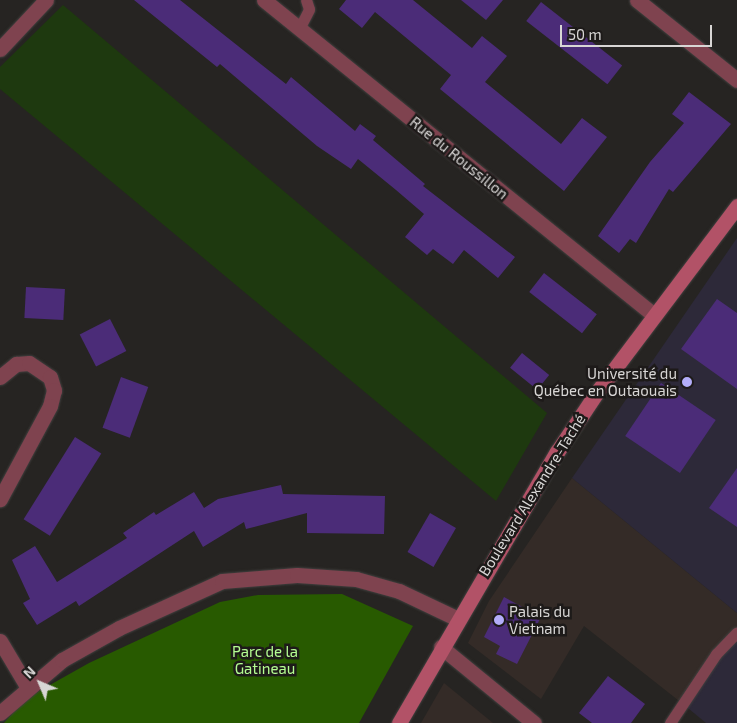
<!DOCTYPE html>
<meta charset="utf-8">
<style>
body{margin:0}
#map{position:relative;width:737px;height:723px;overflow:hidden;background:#262422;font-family:"Exo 2",sans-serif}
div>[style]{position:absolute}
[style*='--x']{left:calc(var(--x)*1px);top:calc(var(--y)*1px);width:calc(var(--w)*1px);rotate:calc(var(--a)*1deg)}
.built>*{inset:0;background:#342b27}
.education>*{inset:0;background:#2d2939}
.green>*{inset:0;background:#1e390f}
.forest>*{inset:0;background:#285a00}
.building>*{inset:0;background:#4b2c78;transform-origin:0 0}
.roads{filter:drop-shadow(0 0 1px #42403f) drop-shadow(0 0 1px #42403f)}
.lane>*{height:11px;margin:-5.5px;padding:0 5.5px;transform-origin:5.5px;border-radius:5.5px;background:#7f434f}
.street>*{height:15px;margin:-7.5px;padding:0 7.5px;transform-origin:7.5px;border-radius:7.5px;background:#7f434f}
.secondary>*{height:15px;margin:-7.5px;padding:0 7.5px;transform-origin:7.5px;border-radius:7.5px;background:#b25267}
.dots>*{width:14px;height:14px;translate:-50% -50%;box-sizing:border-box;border:2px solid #1d1a19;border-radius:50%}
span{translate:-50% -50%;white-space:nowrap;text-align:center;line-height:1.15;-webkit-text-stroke:5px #1d1a19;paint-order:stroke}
.street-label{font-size:15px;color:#d8d6d5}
.poi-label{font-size:15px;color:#d8d6d5}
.right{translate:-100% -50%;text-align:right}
.left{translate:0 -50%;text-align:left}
.park-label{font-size:15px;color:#b4fc92}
.north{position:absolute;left:15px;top:658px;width:50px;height:50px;-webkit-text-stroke:4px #1d1a19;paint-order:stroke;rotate:315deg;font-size:14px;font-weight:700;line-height:20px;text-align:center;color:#d8d6d5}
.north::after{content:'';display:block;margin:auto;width:18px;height:22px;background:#d8d6d5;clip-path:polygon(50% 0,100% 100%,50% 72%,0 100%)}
.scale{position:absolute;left:560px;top:25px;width:152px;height:22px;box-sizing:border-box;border:2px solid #d8d6d5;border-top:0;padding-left:6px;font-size:15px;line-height:18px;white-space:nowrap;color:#d8d6d5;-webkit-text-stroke:4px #1d1a19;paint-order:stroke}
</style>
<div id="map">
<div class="built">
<i style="clip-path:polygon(572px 478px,737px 613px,737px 632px,683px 704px,584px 626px,541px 699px,468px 643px,489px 601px)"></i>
<i style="clip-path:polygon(444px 683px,493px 723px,421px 723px)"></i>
</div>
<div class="education">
<i style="clip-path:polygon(737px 238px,737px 613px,572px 478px)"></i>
<i style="clip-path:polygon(737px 632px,737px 723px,706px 723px,683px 704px)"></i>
</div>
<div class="green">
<i style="clip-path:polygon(63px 5px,547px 413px,496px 501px,0 89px,0 67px)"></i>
</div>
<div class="forest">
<i style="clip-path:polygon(342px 594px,413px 626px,359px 723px,4px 723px,25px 699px,89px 663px,220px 602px,258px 595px)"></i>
</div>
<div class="building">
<i style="clip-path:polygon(134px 0,180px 0,286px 84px,291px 77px,355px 131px,360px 124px,376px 136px,373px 140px,425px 184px,423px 186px,515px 257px,498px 278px,464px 250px,453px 264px,433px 249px,427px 255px,405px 237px,424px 214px,396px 190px,358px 159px,351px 169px,317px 146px,220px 64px,217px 67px)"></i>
<i style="clip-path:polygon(346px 0,413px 0,472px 48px,482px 36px,507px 56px,485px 82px,561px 144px,582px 118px,607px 137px,564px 191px,440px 89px,451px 75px,375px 12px,362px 28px,339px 9px)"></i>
<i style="clip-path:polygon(461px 0,503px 0,486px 20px)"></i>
<i style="left:541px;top:2px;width:103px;height:24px;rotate:38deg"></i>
<i style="clip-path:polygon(689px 92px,731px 124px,673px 192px,669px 189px,636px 243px,630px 239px,619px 253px,598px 236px,650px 162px,684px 123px,672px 114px)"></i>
<i style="left:544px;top:273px;width:67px;height:24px;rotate:38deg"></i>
<i style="left:26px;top:287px;width:39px;height:31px;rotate:3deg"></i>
<i style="clip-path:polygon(717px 299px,737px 313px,737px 389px,681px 349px)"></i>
<i style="left:110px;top:319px;width:36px;height:34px;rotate:63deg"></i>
<i style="left:522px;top:353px;width:35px;height:19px;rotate:39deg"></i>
<i style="left:121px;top:377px;width:29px;height:54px;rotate:20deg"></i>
<i style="left:661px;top:383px;width:66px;height:64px;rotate:34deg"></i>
<i style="left:75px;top:437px;width:31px;height:97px;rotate:32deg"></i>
<i style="clip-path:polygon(737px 468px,737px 527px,709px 508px)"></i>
<i style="clip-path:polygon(281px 485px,283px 494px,385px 496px,384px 534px,307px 533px,307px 513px,246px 529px,244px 522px,203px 547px,194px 531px,79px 606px,76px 601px,37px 625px,23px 603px,30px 599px,12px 560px,35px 546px,57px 582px,127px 538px,123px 533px,154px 512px,156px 515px,194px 492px,204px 508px,218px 499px)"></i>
<i style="left:430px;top:513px;width:30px;height:45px;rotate:30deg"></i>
<i style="clip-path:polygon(504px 597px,541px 617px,517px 664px,496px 654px,500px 646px,484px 637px)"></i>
<i style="clip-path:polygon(608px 676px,645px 704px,631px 723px,592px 723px,579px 713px)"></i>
</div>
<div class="roads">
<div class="lane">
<i style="--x:299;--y:29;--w:22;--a:-63"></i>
<i style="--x:309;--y:9;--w:9;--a:-108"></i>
<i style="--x:670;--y:723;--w:83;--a:-56.3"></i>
<i style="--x:716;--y:654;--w:30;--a:-46"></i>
</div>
<div class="street">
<i style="--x:264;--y:0;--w:501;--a:38.93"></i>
<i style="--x:637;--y:0;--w:128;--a:38.7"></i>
<i style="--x:0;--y:49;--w:67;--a:-46.8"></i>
<i style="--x:0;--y:377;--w:21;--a:-39"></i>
<i style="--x:16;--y:364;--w:13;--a:-4"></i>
<i style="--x:29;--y:363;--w:25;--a:34"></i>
<i style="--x:50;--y:377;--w:14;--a:73"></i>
<i style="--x:54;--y:390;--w:16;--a:104"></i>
<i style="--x:50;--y:406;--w:106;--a:118.3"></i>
<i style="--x:0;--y:641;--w:55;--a:59.2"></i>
<i style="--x:441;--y:647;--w:120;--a:39.3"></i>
<i style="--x:0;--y:713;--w:82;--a:-40.5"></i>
<i style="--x:62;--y:660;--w:65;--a:-29.3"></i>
<i style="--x:119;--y:628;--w:113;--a:-24.5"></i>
<i style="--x:222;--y:581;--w:75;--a:-4.6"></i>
<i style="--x:297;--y:575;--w:59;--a:3.9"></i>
<i style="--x:356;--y:579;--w:45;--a:15.6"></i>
<i style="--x:399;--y:591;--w:65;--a:25.4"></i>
</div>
<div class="secondary">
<i style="--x:399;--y:723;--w:314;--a:-59.8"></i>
<i style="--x:557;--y:452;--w:72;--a:-56.3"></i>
<i style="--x:597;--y:392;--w:233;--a:-53"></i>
</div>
</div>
<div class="dots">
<i style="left:687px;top:382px;background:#b3adf9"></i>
<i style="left:499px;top:620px;background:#b3adf9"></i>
</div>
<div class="street-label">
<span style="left:459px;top:158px;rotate:39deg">Rue du Roussillon</span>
<span style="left:532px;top:495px;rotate:-58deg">Boulevard Alexandre-Taché</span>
</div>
<div class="poi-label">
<span class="right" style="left:677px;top:382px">Université du<br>Québec en Outaouais</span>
<span class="left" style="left:509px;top:620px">Palais du<br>Vietnam</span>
</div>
<div class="park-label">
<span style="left:265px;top:660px">Parc de la<br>Gatineau</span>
</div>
<div class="north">N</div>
<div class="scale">50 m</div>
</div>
